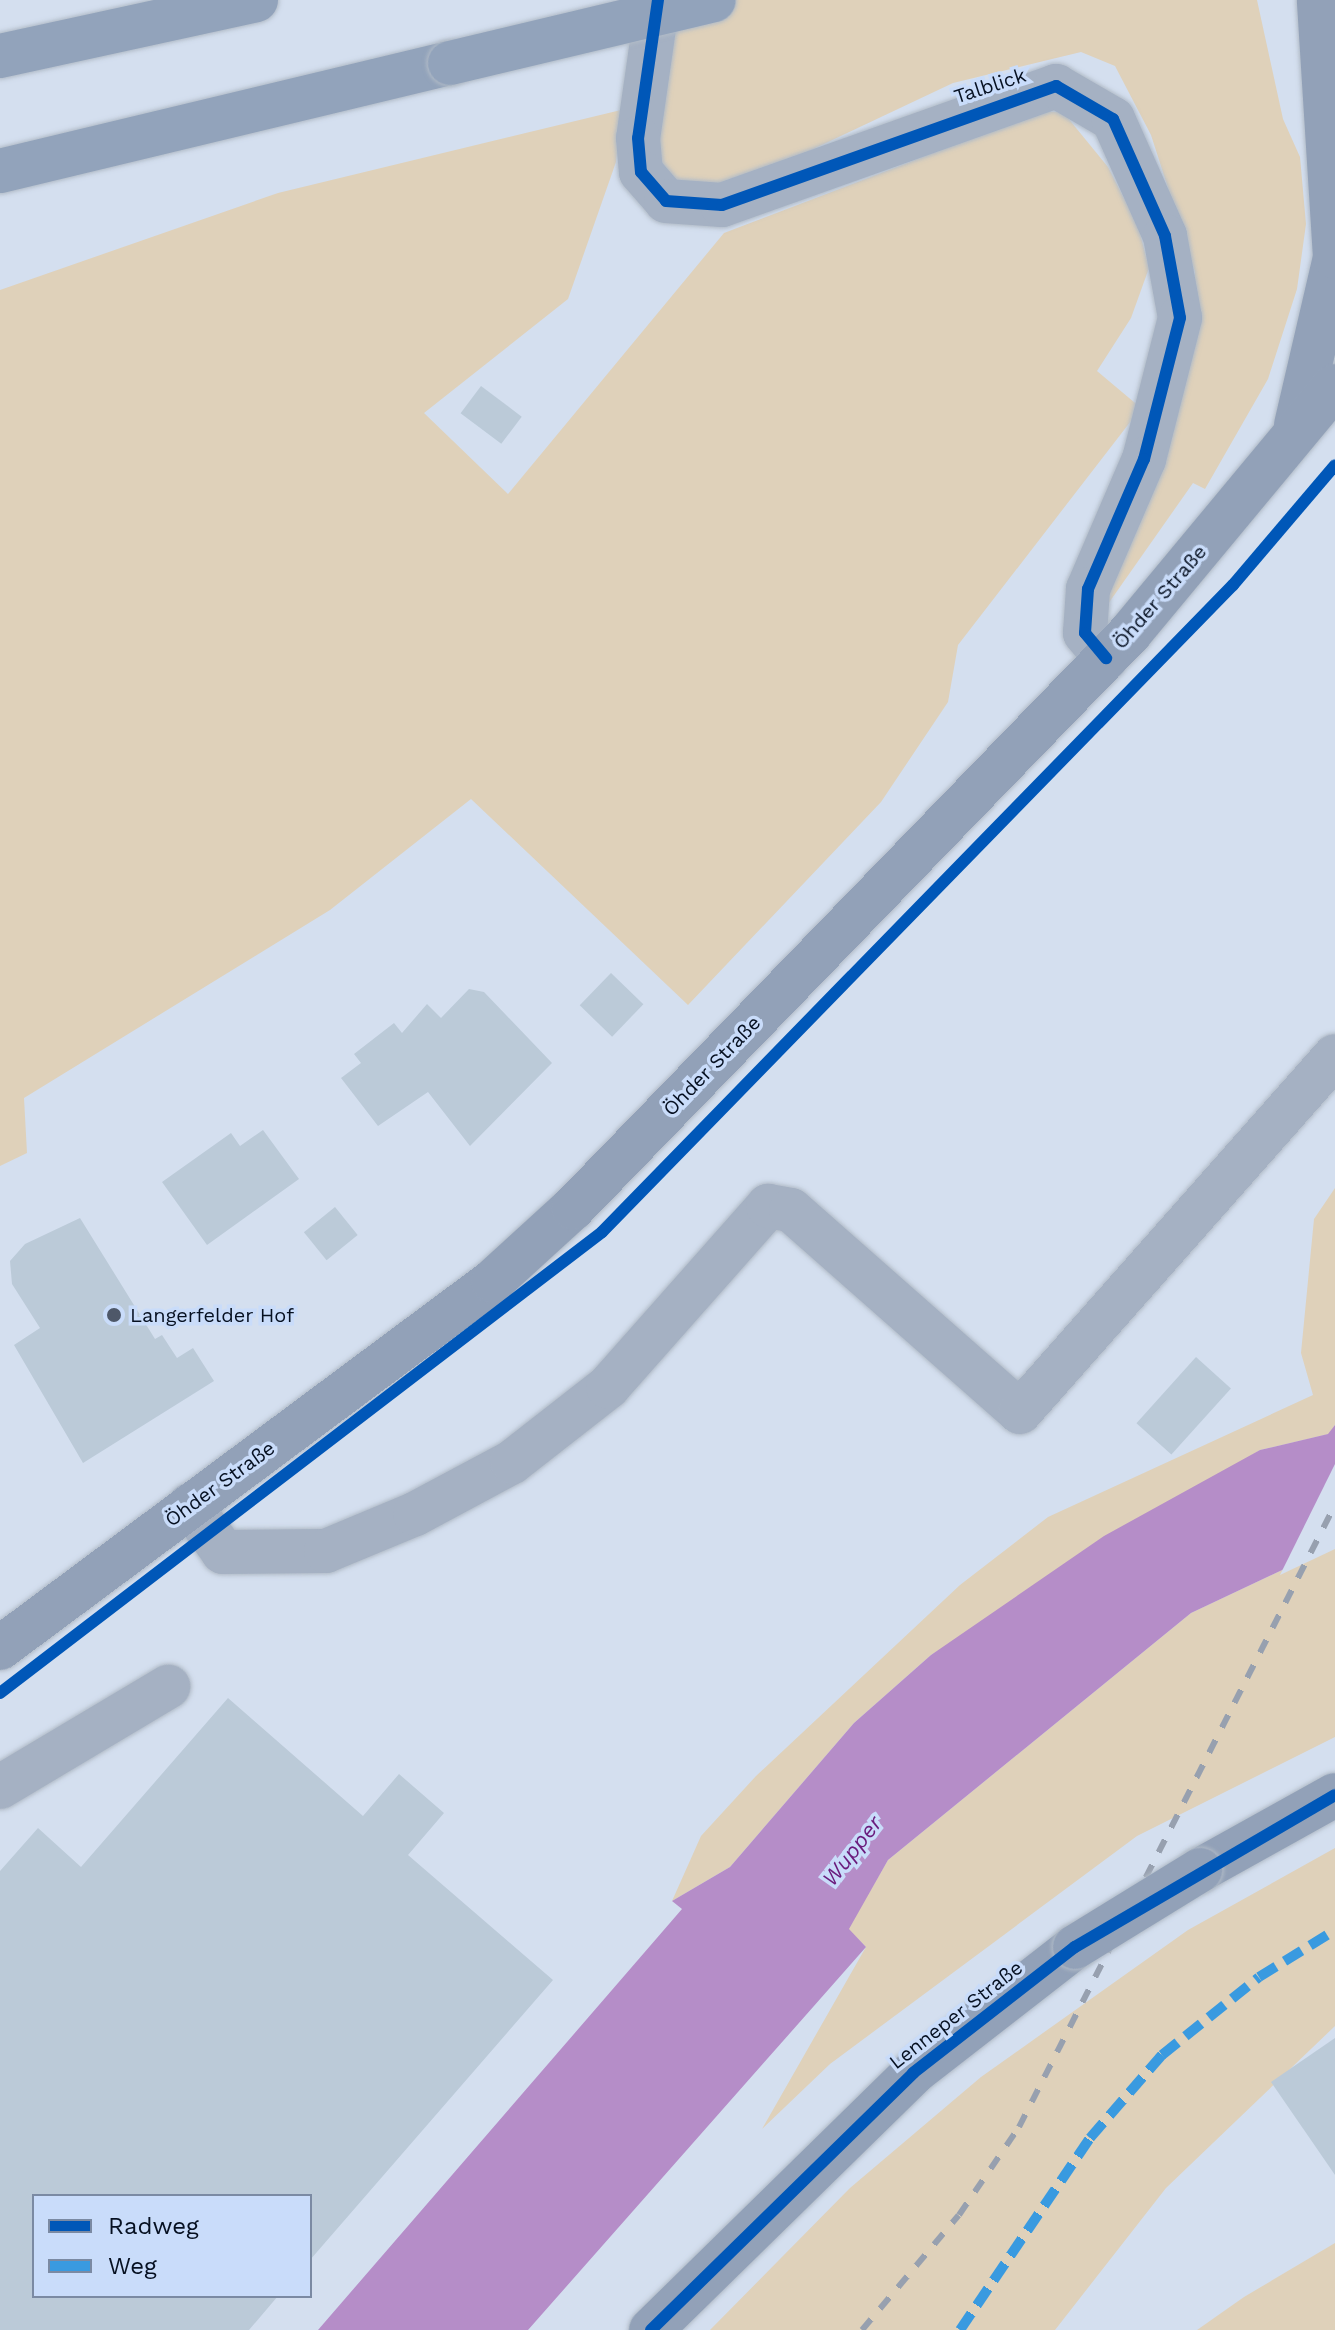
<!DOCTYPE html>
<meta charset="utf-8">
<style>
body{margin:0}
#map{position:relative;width:1335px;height:2330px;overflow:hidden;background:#d4dfef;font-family:"Work Sans",sans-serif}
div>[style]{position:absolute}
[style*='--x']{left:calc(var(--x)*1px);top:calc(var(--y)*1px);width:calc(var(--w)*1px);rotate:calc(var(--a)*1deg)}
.green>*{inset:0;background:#dfd1ba}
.water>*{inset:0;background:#b58dc8}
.pier>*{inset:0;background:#d4dfef}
.building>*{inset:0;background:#bbcad8;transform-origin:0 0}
.roads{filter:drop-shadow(0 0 2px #b1bbc7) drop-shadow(0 0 2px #b1bbc7)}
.minor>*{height:44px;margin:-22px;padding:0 22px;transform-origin:22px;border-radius:22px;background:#a5b1c3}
.major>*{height:44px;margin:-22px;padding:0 22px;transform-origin:22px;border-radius:22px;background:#92a1b8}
.highway>*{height:44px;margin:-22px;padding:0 22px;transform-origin:22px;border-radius:22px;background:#92a3bb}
.rail>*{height:6px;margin-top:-3px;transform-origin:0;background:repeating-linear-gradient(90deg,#97a0af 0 14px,transparent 0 28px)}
.bridges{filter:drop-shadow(0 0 2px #b1bbc7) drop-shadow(0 0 2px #b1bbc7)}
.major-bridge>*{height:44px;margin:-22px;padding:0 22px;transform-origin:22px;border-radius:22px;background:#92a1b8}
.highway-bridge>*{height:44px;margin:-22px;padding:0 22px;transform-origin:22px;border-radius:22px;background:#92a3bb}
.quiet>*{height:10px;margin-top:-5px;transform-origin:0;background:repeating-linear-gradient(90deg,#399ae0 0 20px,transparent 0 30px)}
.cycleway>*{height:12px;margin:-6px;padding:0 6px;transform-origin:6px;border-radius:6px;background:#0057b8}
.dots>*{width:22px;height:22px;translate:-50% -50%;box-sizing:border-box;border:4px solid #c9dcfa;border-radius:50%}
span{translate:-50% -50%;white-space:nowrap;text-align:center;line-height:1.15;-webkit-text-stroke:7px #c9dcfa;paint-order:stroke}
.street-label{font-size:20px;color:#061021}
.poi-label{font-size:20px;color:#061021}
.left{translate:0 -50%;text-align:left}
.water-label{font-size:22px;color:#6a1b7c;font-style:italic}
.legend{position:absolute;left:32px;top:2194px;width:280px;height:104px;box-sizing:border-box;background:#c9dcfa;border:2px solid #7b8aa3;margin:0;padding:10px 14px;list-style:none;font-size:24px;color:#061021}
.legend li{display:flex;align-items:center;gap:16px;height:40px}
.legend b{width:40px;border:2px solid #7b8aa3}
</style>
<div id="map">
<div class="green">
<i style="clip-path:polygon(668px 0,1257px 0,1283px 119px,1300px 157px,1306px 224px,1297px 289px,1268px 379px,1205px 489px,1193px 483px,1108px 604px,1103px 591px,1195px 314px,1195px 272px,1151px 135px,1115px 66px,1081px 52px,953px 83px,718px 194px,668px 181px,649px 126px)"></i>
<i style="clip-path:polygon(621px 110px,616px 162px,568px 299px,424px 413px,508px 494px,724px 233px,1041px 112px,1063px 112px,1108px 167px,1138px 226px,1149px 268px,1131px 318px,1097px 371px,1141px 408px,958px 645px,948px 702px,881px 802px,688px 1005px,471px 799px,330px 910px,24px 1098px,27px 1153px,0 1166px,0 290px,278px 193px)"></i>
<i style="clip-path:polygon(1335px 1188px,1335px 1425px,1329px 1434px,1260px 1450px,931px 1655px,854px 1723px,730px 1867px,672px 1901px,701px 1836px,756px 1776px,960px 1585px,1048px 1517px,1313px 1395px,1301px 1353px,1314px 1219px)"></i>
<i style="clip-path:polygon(1335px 1545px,1335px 1737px,1137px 1836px,830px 2064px,762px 2129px,866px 1947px,848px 1929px,888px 1860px,1191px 1613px)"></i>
<i style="clip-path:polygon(1335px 1848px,1335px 2026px,1166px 2188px,1055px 2330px,710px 2330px,850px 2188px,981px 2077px,1188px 1930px)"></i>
<i style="clip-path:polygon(1335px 2243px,1335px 2330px,1197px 2330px,1244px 2297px)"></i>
</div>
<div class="water">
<i style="clip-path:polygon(1335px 1425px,1335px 1545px,1191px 1613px,888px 1860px,849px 1929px,866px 1947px,528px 2330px,318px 2330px,682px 1909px,672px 1901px,730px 1867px,854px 1723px,931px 1655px,1104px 1536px,1260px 1450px,1328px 1434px)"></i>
</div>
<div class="pier">
<i style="clip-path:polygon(1335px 1464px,1335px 1549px,1280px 1575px)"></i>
</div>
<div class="building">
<i style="left:481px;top:386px;width:51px;height:34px;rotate:37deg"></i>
<i style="left:611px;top:973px;width:45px;height:45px;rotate:44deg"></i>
<i style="clip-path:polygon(469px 989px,484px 992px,552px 1063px,470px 1146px,428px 1092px,378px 1126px,341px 1078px,361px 1063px,354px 1054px,394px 1023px,402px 1033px,427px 1004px,441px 1018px)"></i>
<i style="clip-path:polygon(263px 1130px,299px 1179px,207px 1245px,162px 1182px,231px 1133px,240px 1146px)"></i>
<i style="left:335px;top:1207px;width:36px;height:40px;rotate:51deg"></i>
<i style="clip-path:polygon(80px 1218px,155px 1339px,162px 1335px,177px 1358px,193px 1348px,214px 1381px,83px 1463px,14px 1345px,40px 1328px,12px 1284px,10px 1261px,25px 1244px)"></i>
<i style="left:1196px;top:1357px;width:47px;height:89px;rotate:42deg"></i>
<i style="clip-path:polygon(228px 1698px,363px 1816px,399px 1774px,444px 1813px,408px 1855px,553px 1980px,310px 2260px,310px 2196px,34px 2196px,34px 2296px,278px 2296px,249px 2330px,0 2330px,0 1871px,38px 1828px,81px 1867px)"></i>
<i style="clip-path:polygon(1335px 2038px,1335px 2175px,1271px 2082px)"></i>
</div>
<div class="roads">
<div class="minor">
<i style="--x:658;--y:0;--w:139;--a:98.2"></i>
<i style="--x:638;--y:138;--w:34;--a:85"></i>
<i style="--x:641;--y:172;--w:38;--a:49"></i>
<i style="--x:666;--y:201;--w:56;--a:4.1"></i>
<i style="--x:722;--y:205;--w:355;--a:-19.6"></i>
<i style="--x:1056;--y:86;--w:66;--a:30.1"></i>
<i style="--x:1113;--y:119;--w:128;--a:66"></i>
<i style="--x:1165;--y:236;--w:83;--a:79.6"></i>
<i style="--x:1180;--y:318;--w:146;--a:104.3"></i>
<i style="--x:1144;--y:459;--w:142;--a:113.3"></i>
<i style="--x:1088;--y:589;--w:44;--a:93.9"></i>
<i style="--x:1085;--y:633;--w:33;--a:50"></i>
<i style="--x:190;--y:1505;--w:57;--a:54.9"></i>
<i style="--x:223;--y:1552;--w:103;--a:-0.6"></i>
<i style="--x:326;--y:1551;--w:96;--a:-22.6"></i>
<i style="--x:415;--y:1514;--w:110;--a:-28.2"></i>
<i style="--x:512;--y:1462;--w:122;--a:-38"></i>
<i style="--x:608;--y:1387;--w:242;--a:-48.5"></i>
<i style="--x:768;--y:1206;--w:23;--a:10"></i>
<i style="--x:791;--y:1210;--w:305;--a:41.4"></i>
<i style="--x:1020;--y:1412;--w:475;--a:-48.5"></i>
<i style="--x:0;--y:1787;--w:196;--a:-30.8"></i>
</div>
<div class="major">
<i style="--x:1296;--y:425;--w:172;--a:-76.9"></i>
<i style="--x:1335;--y:257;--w:257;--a:-93.6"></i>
<i style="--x:0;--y:1648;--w:615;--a:-36.66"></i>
<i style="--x:493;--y:1281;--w:108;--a:-42.4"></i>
<i style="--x:573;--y:1208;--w:801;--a:-45.91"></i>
<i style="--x:1130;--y:633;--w:321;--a:-50.3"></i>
<i style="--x:1200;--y:1870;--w:154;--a:-29.1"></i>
<i style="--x:651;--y:2330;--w:367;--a:-44.4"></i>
<i style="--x:913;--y:2073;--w:205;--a:-37.9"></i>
</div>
<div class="highway">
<i style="--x:0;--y:56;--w:262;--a:-12.3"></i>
<i style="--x:0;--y:171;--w:463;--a:-13.5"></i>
</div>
</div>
<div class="rail">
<i style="--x:862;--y:2330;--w:150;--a:-49.9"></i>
<i style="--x:959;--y:2215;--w:107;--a:-55.7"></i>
<i style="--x:1019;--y:2127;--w:698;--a:-63.07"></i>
</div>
<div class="bridges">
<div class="major-bridge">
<i style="--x:1075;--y:1947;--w:147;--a:-31.6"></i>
</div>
<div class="highway-bridge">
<i style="--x:450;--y:63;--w:271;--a:-13.4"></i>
</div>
</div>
<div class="quiet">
<i style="--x:960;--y:2330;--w:232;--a:-55.9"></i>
<i style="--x:1090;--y:2138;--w:110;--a:-49.1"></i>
<i style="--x:1162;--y:2055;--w:124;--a:-38.8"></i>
<i style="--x:1259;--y:1977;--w:89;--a:-31.7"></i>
</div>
<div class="cycleway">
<i style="--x:658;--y:0;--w:139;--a:98.2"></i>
<i style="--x:638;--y:138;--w:34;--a:85"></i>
<i style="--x:641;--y:172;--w:38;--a:49"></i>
<i style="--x:666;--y:201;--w:56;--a:4.1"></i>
<i style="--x:722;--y:205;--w:355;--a:-19.6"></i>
<i style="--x:1056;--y:86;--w:66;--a:30.1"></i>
<i style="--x:1113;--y:119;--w:128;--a:66"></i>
<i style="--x:1165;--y:236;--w:83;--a:79.6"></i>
<i style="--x:1180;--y:318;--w:146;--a:104.3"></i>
<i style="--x:1144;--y:459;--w:142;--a:113.3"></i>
<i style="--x:1088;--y:589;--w:44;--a:93.9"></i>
<i style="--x:1085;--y:633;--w:33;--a:50"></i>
<i style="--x:0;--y:1693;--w:758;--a:-37.44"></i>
<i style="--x:602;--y:1232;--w:904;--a:-45.72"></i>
<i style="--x:1233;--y:585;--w:157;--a:-49.6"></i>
<i style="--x:651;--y:2330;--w:367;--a:-44.4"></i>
<i style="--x:913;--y:2073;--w:205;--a:-37.9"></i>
<i style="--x:1075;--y:1947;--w:301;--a:-30.3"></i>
</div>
<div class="dots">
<i style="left:114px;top:1315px;background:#4e5869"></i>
</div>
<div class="street-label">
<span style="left:990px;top:86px;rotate:-18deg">Talblick</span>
<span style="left:1160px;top:597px;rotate:-49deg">Öhder Straße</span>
<span style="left:712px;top:1066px;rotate:-46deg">Öhder Straße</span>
<span style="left:220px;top:1484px;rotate:-36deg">Öhder Straße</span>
<span style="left:956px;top:2015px;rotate:-38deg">Lenneper Straße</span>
</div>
<div class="poi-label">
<span class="left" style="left:130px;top:1315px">Langerfelder Hof</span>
</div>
<div class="water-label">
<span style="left:852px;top:1851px;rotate:-52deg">Wupper</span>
</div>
<ul class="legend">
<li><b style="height:10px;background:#0057b8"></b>Radweg</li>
<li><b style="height:10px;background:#399ae0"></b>Weg</li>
</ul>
</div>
